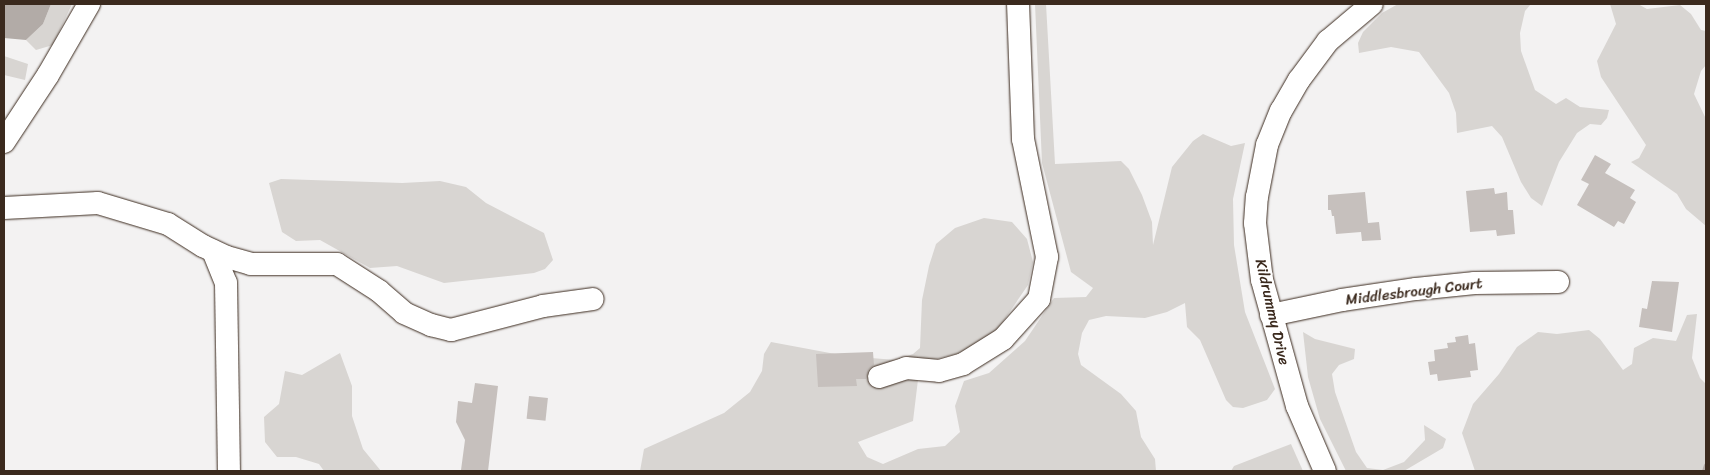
<!DOCTYPE html>
<style>
body{margin:0}
#map{position:relative;width:1710px;height:475px;overflow:hidden;background:#f3f2f2;font-family:Sriracha,sans-serif}
div>[style]{position:absolute}
[style*='--x']{left:calc(var(--x)*1px);top:calc(var(--y)*1px);width:calc(var(--w)*1px);rotate:calc(var(--a)*1deg)}
.green>*{inset:0;background:#d8d5d2}
.water>*{inset:0;background:#b2aba7}
.stream>*{height:5px;margin:-2.5px;padding:0 2.5px;transform-origin:2.5px;border-radius:2.5px;background:#b2aba7}
.building>*{inset:0;background:#c6c0bd;transform-origin:0 0}
.roads{filter:drop-shadow(0 0 1px #3b2a1e) drop-shadow(0 0 1px #3b2a1e)}
.minor>*{height:22px;margin:-11px;padding:0 11px;transform-origin:11px;border-radius:11px;background:#fff}
span{translate:-50% -50%;white-space:nowrap;text-align:center;line-height:1.15;-webkit-text-stroke:4px #fff;paint-order:stroke}
.street-label{font-size:15px;color:#3b2a1e}
.frame{position:absolute;inset:0;border:5px solid #3b2a1e;pointer-events:none}
</style>
<div id="map">
<div class="green">
<i style="clip-path:polygon(51px 4px,72px 4px,53px 45px,36px 50px,26px 40px,43px 24px)"></i>
<i style="clip-path:polygon(1035px 4px,1046px 4px,1055px 164px,1121px 161px,1129px 169px,1142px 195px,1152px 222px,1153px 245px,1172px 167px,1193px 141px,1203px 134px,1231px 146px,1245px 143px,1233px 199px,1234px 245px,1245px 312px,1275px 389px,1267px 400px,1243px 408px,1233px 407px,1226px 400px,1200px 340px,1187px 327px,1185px 303px,1167px 312px,1145px 318px,1106px 316px,1089px 320px,1082px 333px,1078px 354px,1081px 365px,1121px 394px,1136px 411px,1141px 437px,1155px 459px,1156px 471px,640px 471px,644px 449px,724px 413px,750px 392px,762px 371px,764px 354px,771px 342px,846px 356px,896px 360px,913px 354px,920px 348px,922px 300px,929px 266px,936px 244px,955px 228px,984px 218px,1012px 222px,1027px 239px,1033px 262px,1028px 285px,998px 329px,977px 345px,956px 354px,920px 363px,913px 421px,858px 442px,867px 457px,883px 464px,918px 449px,945px 446px,960px 432px,955px 406px,964px 381px,989px 373px,1025px 341px,1054px 298px,1086px 297px,1093px 288px,1071px 272px,1042px 163px)"></i>
<i style="clip-path:polygon(1398px 4px,1531px 4px,1525px 11px,1520px 33px,1521px 51px,1535px 90px,1556px 104px,1566px 98px,1580px 107px,1609px 110px,1607px 118px,1601px 125px,1590px 124px,1577px 133px,1559px 162px,1542px 206px,1531px 198px,1521px 182px,1502px 137px,1492px 126px,1457px 133px,1456px 113px,1449px 93px,1419px 52px,1391px 47px,1359px 53px,1358px 43px,1363px 32px,1382px 13px)"></i>
<i style="clip-path:polygon(1610px 4px,1638px 4px,1647px 9px,1680px 5px,1691px 14px,1701px 30px,1706px 31px,1706px 65px,1701px 71px,1694px 94px,1706px 119px,1706px 226px,1686px 209px,1677px 194px,1631px 162px,1639px 158px,1646px 145px,1601px 77px,1597px 61px,1616px 24px)"></i>
<i style="clip-path:polygon(4px 56px,28px 64px,25px 80px,4px 75px)"></i>
<i style="clip-path:polygon(281px 179px,402px 183px,440px 181px,466px 187px,486px 203px,544px 233px,553px 260px,545px 269px,534px 273px,444px 283px,397px 266px,370px 268px,320px 240px,296px 241px,282px 232px,269px 183px)"></i>
<i style="clip-path:polygon(1697px 314px,1692px 358px,1700px 378px,1706px 384px,1706px 471px,1475px 471px,1462px 433px,1473px 404px,1499px 374px,1517px 347px,1538px 332px,1557px 334px,1589px 330px,1600px 339px,1623px 370px,1632px 364px,1634px 348px,1653px 338px,1676px 341px,1687px 315px)"></i>
<i style="clip-path:polygon(1303px 332px,1315px 339px,1355px 349px,1354px 359px,1339px 365px,1332px 374px,1335px 392px,1356px 452px,1367px 468px,1383px 470px,1404px 462px,1425px 440px,1424px 425px,1446px 439px,1443px 448px,1404px 471px,1346px 471px,1320px 419px,1308px 377px)"></i>
<i style="clip-path:polygon(340px 353px,352px 386px,352px 416px,363px 449px,381px 471px,324px 471px,319px 464px,296px 457px,277px 457px,265px 442px,264px 417px,279px 404px,285px 371px,302px 375px)"></i>
<i style="clip-path:polygon(1291px 444px,1303px 471px,1231px 471px,1234px 466px)"></i>
</div>
<div class="water">
<i style="clip-path:polygon(4px 4px,51px 4px,43px 24px,26px 40px,4px 38px)"></i>
</div>
<div class="stream">
<i style="--x:1704;--y:471;--w:6;--a:-72"></i>
</div>
<div class="building">
<i style="clip-path:polygon(1595px 155px,1611px 164px,1605px 173px,1635px 190px,1630px 198px,1636px 202px,1624px 224px,1618px 221px,1614px 227px,1577px 205px,1589px 184px,1581px 180px)"></i>
<i style="clip-path:polygon(1494px 188px,1495px 194px,1507px 192px,1508px 210px,1513px 210px,1515px 234px,1497px 236px,1496px 230px,1470px 232px,1466px 191px)"></i>
<i style="clip-path:polygon(1365px 192px,1368px 223px,1379px 222px,1381px 240px,1362px 241px,1361px 232px,1336px 234px,1334px 216px,1332px 216px,1331px 210px,1328px 210px,1328px 195px)"></i>
<i style="clip-path:polygon(1652px 281px,1679px 282px,1672px 332px,1639px 327px,1642px 308px,1647px 309px)"></i>
<i style="clip-path:polygon(1468px 335px,1469px 344px,1475px 343px,1478px 370px,1470px 371px,1471px 377px,1438px 381px,1437px 374px,1430px 375px,1428px 362px,1435px 361px,1434px 350px,1448px 348px,1447px 343px,1456px 342px,1455px 337px)"></i>
<i style="clip-path:polygon(873px 352px,874px 365px,869px 369px,866px 379px,856px 379px,857px 386px,818px 387px,816px 354px)"></i>
<i style="clip-path:polygon(475px 383px,498px 386px,488px 471px,461px 470px,465px 440px,456px 422px,458px 401px,472px 403px)"></i>
<i style="left:529px;top:396px;width:19px;height:23px;rotate:6deg"></i>
</div>
<div class="roads">
<div class="minor">
<i style="--x:4;--y:142;--w:80;--a:-56.7"></i>
<i style="--x:48;--y:75;--w:82;--a:-60"></i>
<i style="--x:4;--y:208;--w:94;--a:-3"></i>
<i style="--x:98;--y:203;--w:73;--a:16.7"></i>
<i style="--x:168;--y:224;--w:41;--a:32.2"></i>
<i style="--x:203;--y:246;--w:26;--a:25"></i>
<i style="--x:227;--y:257;--w:25;--a:16"></i>
<i style="--x:251;--y:264;--w:86;--a:0"></i>
<i style="--x:337;--y:264;--w:50;--a:32.7"></i>
<i style="--x:379;--y:291;--w:33;--a:41"></i>
<i style="--x:404;--y:313;--w:30;--a:24"></i>
<i style="--x:431;--y:325;--w:21;--a:14"></i>
<i style="--x:451;--y:330;--w:95;--a:-14.6"></i>
<i style="--x:543;--y:306;--w:50;--a:-8"></i>
<i style="--x:213;--y:251;--w:35;--a:68"></i>
<i style="--x:226;--y:283;--w:188;--a:89.1"></i>
<i style="--x:1271;--y:315;--w:73;--a:-11.9"></i>
<i style="--x:1342;--y:300;--w:75;--a:-8.5"></i>
<i style="--x:1416;--y:289;--w:59;--a:-5.8"></i>
<i style="--x:1475;--y:283;--w:83;--a:-0.7"></i>
<i style="--x:879;--y:377;--w:28;--a:-18"></i>
<i style="--x:906;--y:368;--w:33;--a:5"></i>
<i style="--x:939;--y:371;--w:25;--a:-16"></i>
<i style="--x:963;--y:364;--w:47;--a:-32"></i>
<i style="--x:1003;--y:339;--w:54;--a:-48"></i>
<i style="--x:1039;--y:299;--w:43;--a:-79.2"></i>
<i style="--x:1047;--y:257;--w:120;--a:-101.5"></i>
<i style="--x:1023;--y:139;--w:135;--a:-92.1"></i>
<i style="--x:1325;--y:471;--w:71;--a:-113.3"></i>
<i style="--x:1297;--y:406;--w:131;--a:-105.5"></i>
<i style="--x:1262;--y:280;--w:57;--a:-97"></i>
<i style="--x:1255;--y:223;--w:26;--a:-86"></i>
<i style="--x:1257;--y:197;--w:53;--a:-79.1"></i>
<i style="--x:1267;--y:145;--w:37;--a:-68"></i>
<i style="--x:1281;--y:111;--w:36;--a:-60"></i>
<i style="--x:1299;--y:80;--w:49;--a:-53.4"></i>
<i style="--x:1328;--y:41;--w:57;--a:-40.1"></i>
</div>
</div>
<div class="street-label">
<span style="left:1414px;top:292px;rotate:-7deg">Middlesbrough Court</span>
<span style="left:1272px;top:312px;rotate:77deg">Kildrummy Drive</span>
</div>
<div class="frame"></div>
</div>
